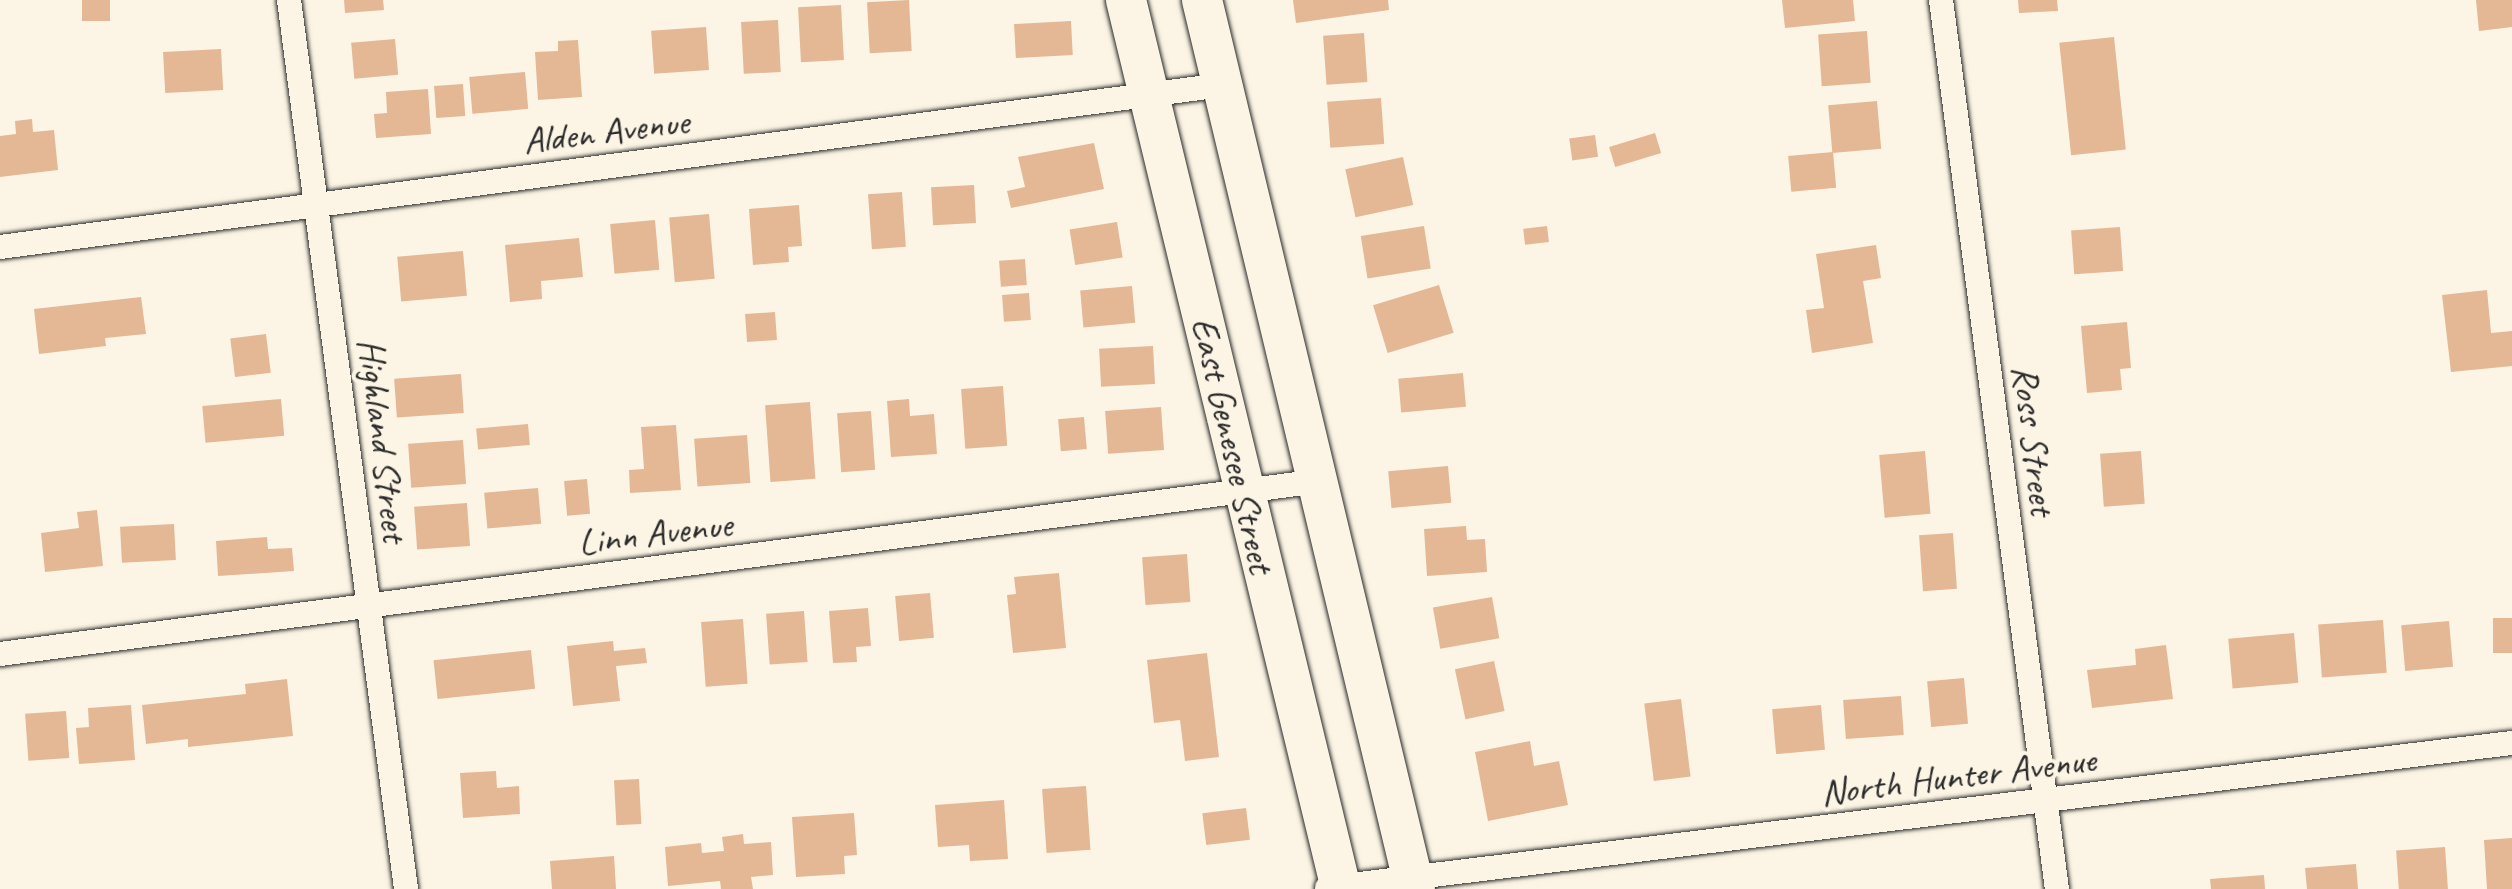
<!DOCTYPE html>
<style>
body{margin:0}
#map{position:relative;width:2512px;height:889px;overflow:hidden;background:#fcf5e5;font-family:Caveat,sans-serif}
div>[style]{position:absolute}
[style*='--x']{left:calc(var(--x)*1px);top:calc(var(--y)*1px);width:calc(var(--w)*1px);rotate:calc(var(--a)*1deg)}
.building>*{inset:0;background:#e4b795;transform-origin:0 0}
.roads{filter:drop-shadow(0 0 2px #2b2b2b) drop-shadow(0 0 2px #2b2b2b)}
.minor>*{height:24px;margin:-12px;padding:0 12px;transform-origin:12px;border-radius:12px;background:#fcf5e5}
.trunk>*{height:40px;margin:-20px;padding:0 20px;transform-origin:20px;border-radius:20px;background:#fcf5e5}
span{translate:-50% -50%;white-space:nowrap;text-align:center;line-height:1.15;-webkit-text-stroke:8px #fcf5e5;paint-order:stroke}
.street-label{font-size:38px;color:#2b2b2b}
</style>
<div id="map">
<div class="building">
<i style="left:82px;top:0;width:28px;height:21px"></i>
<i style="clip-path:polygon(344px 0,383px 0,384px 10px,345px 13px)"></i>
<i style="left:909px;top:0;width:51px;height:42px;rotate:87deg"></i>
<i style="clip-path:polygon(1293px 0,1388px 0,1389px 10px,1296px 23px)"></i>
<i style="clip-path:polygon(1782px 0,1853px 0,1855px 21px,1785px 28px)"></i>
<i style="clip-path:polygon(2018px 0,2057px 0,2058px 11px,2019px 13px)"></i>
<i style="clip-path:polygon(2476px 0,2512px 0,2512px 27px,2479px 31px)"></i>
<i style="left:841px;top:5px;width:55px;height:43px;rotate:87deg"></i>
<i style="left:778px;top:20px;width:52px;height:37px;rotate:87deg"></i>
<i style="left:1071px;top:21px;width:34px;height:57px;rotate:87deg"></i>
<i style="left:706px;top:27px;width:43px;height:55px;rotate:86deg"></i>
<i style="left:1867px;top:31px;width:52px;height:49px;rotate:86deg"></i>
<i style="left:1364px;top:33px;width:49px;height:41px;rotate:86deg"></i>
<i style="left:2114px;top:37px;width:113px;height:55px;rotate:84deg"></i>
<i style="left:395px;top:39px;width:36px;height:44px;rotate:85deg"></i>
<i style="clip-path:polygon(578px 40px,582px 97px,538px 100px,535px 52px,558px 51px,558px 41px)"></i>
<i style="left:221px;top:49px;width:41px;height:58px;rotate:87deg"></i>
<i style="left:525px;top:72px;width:37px;height:56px;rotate:85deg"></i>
<i style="left:463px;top:84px;width:32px;height:29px;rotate:86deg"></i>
<i style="clip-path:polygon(428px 89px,431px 134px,376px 138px,374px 114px,387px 113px,386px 92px)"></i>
<i style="left:1381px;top:98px;width:46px;height:54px;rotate:86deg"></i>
<i style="left:1877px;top:101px;width:48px;height:49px;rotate:85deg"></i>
<i style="clip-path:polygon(32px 119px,33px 132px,54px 130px,58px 170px,0 177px,0 136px,16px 134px,15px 121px)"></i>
<i style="left:1655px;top:133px;width:21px;height:48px;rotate:73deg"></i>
<i style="left:1595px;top:135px;width:22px;height:26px;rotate:82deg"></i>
<i style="clip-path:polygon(1094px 143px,1104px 189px,1011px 208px,1007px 191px,1025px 187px,1018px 157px)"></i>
<i style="left:1833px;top:152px;width:36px;height:45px;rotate:85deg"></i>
<i style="left:1403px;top:157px;width:49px;height:59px;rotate:78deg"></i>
<i style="left:974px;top:185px;width:38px;height:43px;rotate:87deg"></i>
<i style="left:902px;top:192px;width:55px;height:34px;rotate:86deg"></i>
<i style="clip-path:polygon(799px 205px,802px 246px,788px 247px,789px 262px,753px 265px,749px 209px)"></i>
<i style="left:709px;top:214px;width:65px;height:40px;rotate:85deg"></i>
<i style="left:655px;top:220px;width:50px;height:45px;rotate:85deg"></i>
<i style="left:1117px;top:222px;width:36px;height:48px;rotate:81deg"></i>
<i style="left:1424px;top:226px;width:43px;height:64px;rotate:81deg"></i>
<i style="left:1547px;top:226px;width:16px;height:24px;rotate:83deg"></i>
<i style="left:2120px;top:227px;width:44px;height:49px;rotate:86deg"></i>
<i style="clip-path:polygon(579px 238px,583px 277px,541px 281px,542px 299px,510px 302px,505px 245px)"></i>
<i style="clip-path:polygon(1876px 245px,1881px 278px,1863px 281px,1873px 343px,1812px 353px,1806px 310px,1824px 308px,1816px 254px)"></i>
<i style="left:463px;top:251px;width:45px;height:66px;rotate:85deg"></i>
<i style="left:1025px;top:259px;width:26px;height:26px;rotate:86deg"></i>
<i style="left:1439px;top:285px;width:50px;height:69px;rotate:73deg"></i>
<i style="left:1132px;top:286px;width:37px;height:52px;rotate:85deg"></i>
<i style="clip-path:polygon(2487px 290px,2491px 333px,2512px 331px,2512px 366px,2451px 372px,2442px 295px)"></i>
<i style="left:1029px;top:293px;width:27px;height:27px;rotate:86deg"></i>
<i style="clip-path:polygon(141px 297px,146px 334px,105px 338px,106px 346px,39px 354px,34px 309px)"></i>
<i style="left:775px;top:312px;width:28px;height:30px;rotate:86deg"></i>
<i style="clip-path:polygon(2127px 322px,2131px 368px,2120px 369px,2122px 390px,2087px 393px,2081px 326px)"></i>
<i style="left:266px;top:334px;width:39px;height:36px;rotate:83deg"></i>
<i style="left:1153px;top:346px;width:38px;height:54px;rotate:87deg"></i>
<i style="left:1463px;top:373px;width:34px;height:65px;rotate:85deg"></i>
<i style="left:461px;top:374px;width:39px;height:67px;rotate:86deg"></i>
<i style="left:1003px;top:386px;width:60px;height:42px;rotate:86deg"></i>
<i style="left:281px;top:399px;width:37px;height:79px;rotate:85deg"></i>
<i style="clip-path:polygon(909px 399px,910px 416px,934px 414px,937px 454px,891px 457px,887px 401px)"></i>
<i style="left:810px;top:402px;width:77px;height:45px;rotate:86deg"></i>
<i style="left:1161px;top:407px;width:43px;height:56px;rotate:86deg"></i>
<i style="left:871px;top:411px;width:59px;height:34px;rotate:86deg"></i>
<i style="left:1084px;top:417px;width:32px;height:26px;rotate:85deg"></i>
<i style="left:528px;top:424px;width:21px;height:52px;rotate:85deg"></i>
<i style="clip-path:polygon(676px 425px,681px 490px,630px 493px,629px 470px,644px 469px,641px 427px)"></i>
<i style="left:747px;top:435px;width:48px;height:53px;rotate:86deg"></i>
<i style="left:463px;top:440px;width:44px;height:55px;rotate:86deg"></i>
<i style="left:1925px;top:451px;width:63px;height:46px;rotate:85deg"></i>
<i style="left:2141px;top:451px;width:53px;height:41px;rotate:86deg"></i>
<i style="left:1448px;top:466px;width:37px;height:60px;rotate:85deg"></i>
<i style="left:587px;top:479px;width:35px;height:23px;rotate:85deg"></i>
<i style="left:538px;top:488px;width:36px;height:54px;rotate:85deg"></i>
<i style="left:467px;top:503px;width:43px;height:53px;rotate:86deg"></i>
<i style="clip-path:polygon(97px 510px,103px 566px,45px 572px,41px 533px,79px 528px,77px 512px)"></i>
<i style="left:174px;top:524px;width:36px;height:54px;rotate:87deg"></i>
<i style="clip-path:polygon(1466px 526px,1467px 540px,1485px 539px,1487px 572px,1427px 576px,1424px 529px)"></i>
<i style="left:1953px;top:533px;width:56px;height:34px;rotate:86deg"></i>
<i style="clip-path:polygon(267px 537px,268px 549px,292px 548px,294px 571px,218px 576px,216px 541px)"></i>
<i style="left:1187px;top:554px;width:48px;height:45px;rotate:86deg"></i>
<i style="clip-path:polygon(1059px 573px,1066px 648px,1013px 653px,1007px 595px,1016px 594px,1014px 577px)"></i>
<i style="left:930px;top:593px;width:45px;height:35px;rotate:85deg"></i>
<i style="left:1492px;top:597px;width:42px;height:60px;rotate:80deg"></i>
<i style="clip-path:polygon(868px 608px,871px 646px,856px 647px,857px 662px,833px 663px,829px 611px)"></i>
<i style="left:804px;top:611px;width:51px;height:38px;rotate:86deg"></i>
<i style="left:2512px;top:618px;width:35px;height:19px;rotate:90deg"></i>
<i style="left:743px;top:619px;width:65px;height:42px;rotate:86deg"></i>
<i style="left:2383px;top:620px;width:53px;height:65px;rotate:86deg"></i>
<i style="left:2449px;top:621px;width:46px;height:48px;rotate:85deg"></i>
<i style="left:2294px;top:633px;width:50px;height:66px;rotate:85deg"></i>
<i style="clip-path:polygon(613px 641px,614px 651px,645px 648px,647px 663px,616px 666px,620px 701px,573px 706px,567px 646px)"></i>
<i style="clip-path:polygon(2166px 645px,2173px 699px,2092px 708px,2087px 670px,2136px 665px,2135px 649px)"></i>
<i style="left:531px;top:650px;width:39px;height:98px;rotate:84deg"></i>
<i style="clip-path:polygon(1207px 653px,1219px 757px,1185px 761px,1180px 720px,1154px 723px,1147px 660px)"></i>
<i style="left:1494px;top:661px;width:51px;height:40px;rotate:78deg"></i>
<i style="left:1964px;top:678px;width:46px;height:37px;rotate:85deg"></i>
<i style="clip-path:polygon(287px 679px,293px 736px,188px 747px,188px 739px,146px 744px,142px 705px,246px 694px,245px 684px)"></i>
<i style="left:1901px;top:696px;width:39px;height:58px;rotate:86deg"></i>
<i style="left:1681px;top:699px;width:78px;height:37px;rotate:83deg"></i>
<i style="clip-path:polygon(131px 705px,135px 760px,79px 764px,76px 728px,89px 727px,88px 708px)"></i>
<i style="left:1821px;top:705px;width:45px;height:49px;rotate:85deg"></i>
<i style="left:66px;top:711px;width:47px;height:41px;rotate:86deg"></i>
<i style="clip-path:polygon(1530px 741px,1534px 766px,1559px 761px,1568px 805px,1488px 821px,1475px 752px)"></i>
<i style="clip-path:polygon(496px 771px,497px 788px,519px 786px,520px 814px,463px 818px,460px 773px)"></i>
<i style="left:639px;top:779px;width:45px;height:25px;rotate:87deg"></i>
<i style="left:1086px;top:786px;width:64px;height:44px;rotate:86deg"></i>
<i style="clip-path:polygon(1004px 800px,1008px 859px,970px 861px,969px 845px,938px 847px,935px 805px)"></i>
<i style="left:1246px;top:808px;width:32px;height:44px;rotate:83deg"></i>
<i style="clip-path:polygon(854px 813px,857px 855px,844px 856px,845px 874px,796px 877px,792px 817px)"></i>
<i style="clip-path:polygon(743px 834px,744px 844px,771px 842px,773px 875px,751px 877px,753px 889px,721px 889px,720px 881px,668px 886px,665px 847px,701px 843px,702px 853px,724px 851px,722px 837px)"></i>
<i style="clip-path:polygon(2512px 838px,2512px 889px,2487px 889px,2484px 840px)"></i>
<i style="left:2445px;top:847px;width:42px;height:49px;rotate:86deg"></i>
<i style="clip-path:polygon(614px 856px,616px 889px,552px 889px,550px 861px)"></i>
<i style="clip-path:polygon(2356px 864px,2358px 889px,2307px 889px,2305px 868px)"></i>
<i style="clip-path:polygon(2264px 875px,2265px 889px,2211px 889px,2210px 879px)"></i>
</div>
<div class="roads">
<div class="minor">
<i style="--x:289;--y:0;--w:897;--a:82.5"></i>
<i style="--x:1941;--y:0;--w:897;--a:82.57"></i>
<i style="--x:0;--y:247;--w:1233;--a:-7.55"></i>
<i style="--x:0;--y:654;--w:1330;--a:-7.47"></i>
<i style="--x:1327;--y:888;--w:1194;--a:-6.98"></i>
</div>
<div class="trunk">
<i style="--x:1126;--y:0;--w:915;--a:76.4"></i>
<i style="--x:1202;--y:0;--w:914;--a:76.53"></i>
</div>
</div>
<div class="street-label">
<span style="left:606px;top:131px;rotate:-7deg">Alden Avenue</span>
<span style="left:383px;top:440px;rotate:83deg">Highland Street</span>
<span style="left:2034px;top:440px;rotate:83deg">Ross Street</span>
<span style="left:1233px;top:445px;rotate:77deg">East Genesee Street</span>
<span style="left:655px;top:533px;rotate:-7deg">Linn Avenue</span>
<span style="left:1958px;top:776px;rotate:-7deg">North Hunter Avenue</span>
</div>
</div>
